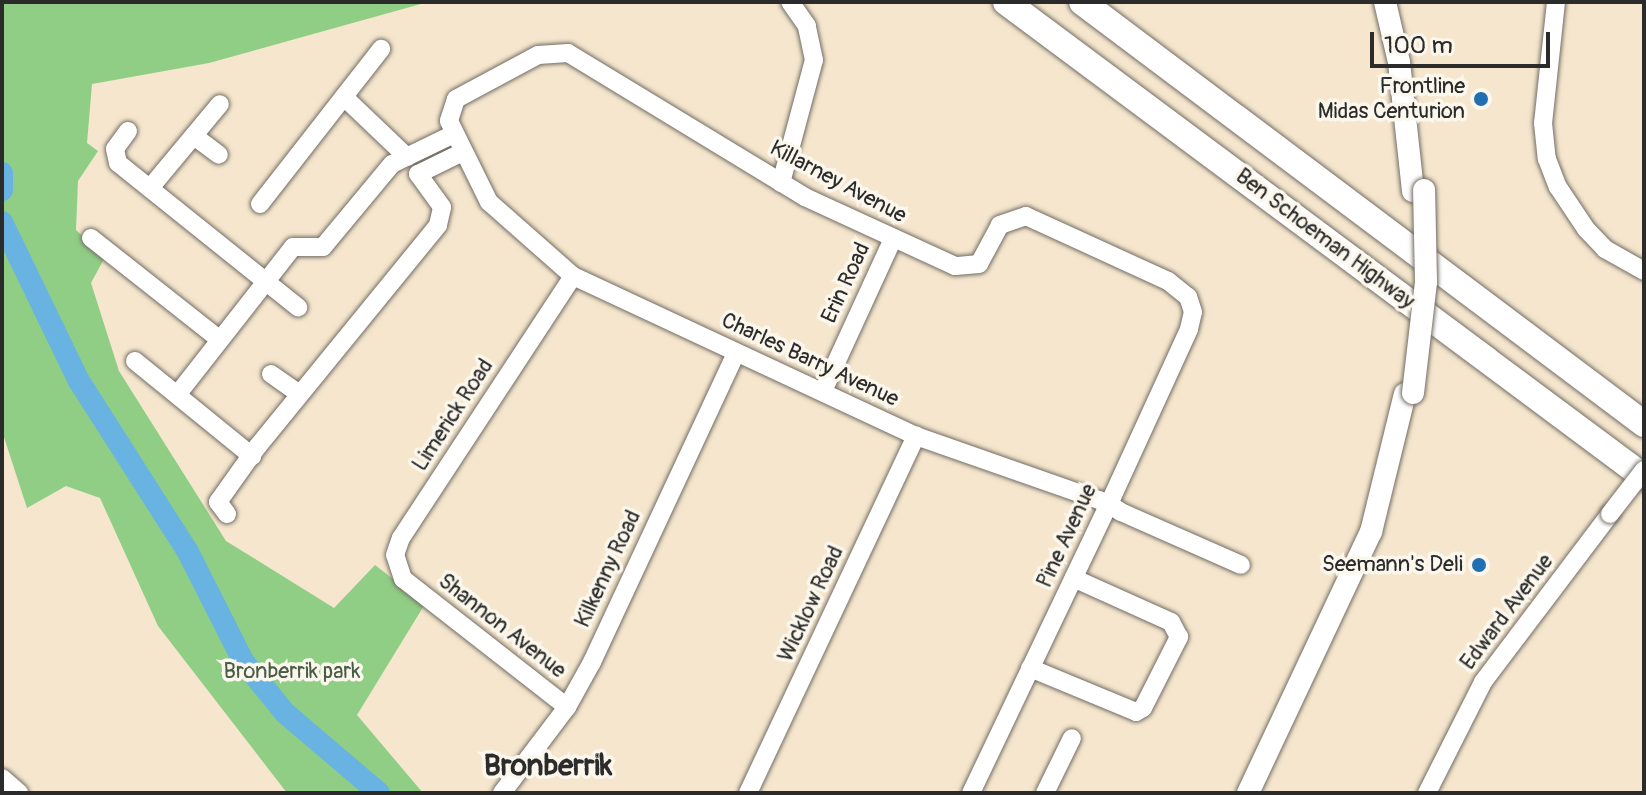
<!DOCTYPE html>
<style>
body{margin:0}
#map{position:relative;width:1646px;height:795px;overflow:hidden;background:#f5e6cd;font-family:Pangolin,sans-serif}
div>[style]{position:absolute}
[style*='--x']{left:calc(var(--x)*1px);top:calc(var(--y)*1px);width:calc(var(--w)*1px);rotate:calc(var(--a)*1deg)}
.green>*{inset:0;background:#90ce85}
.river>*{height:22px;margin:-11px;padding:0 11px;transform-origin:11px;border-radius:11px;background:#68b3e1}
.roads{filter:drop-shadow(0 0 2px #726c64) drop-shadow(0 0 2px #726c64)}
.minor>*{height:18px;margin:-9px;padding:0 9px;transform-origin:9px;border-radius:9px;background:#fff}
.major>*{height:22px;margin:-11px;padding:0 11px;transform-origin:11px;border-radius:11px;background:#fff}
.highway>*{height:26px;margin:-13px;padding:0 13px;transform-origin:13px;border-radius:13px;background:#fff}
.bridges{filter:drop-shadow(0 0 2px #726c64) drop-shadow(0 0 2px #726c64)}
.minor-bridge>*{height:18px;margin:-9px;padding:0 9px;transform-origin:9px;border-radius:9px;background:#fff}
.major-bridge>*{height:22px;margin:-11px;padding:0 11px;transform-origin:11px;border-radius:11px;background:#fff}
.dots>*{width:22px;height:22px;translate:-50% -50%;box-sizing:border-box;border:4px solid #fbf7ec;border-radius:50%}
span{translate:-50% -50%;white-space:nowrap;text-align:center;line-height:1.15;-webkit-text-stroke:7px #fbf7ec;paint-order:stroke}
.poi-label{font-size:22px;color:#2b2b2b}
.right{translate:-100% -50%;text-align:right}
.street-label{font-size:22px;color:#2b2b2b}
.park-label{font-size:22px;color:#495c46}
.district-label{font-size:30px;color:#2b2b2b;font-weight:700}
.frame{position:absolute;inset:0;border:4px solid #2b2b2b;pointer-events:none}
.scale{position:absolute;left:1370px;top:32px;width:180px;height:36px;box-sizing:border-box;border:4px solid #2b2b2b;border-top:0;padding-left:10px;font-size:24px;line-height:28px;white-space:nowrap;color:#2b2b2b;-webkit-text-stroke:6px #fbf7ec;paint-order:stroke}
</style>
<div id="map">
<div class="green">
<i style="clip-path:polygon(2px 2px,428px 2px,209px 63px,92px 84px,87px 143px,98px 151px,78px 181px,76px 230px,105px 257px,91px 283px,119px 371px,226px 541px,334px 608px,375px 565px,425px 604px,357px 715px,423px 793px,287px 793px,158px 626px,100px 498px,66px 486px,27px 508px,2px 431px)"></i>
</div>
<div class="river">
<i style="--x:2;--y:173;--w:17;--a:90"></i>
<i style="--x:2;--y:222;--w:177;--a:64.2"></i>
<i style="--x:79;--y:381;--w:203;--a:57.5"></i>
<i style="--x:188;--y:552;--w:122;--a:63.2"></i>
<i style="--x:243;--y:661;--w:67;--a:51.1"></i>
<i style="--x:285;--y:713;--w:123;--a:40.4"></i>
</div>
<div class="roads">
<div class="minor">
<i style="--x:1556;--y:2;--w:122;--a:96.1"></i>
<i style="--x:1543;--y:123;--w:36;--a:84"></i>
<i style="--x:1547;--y:159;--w:30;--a:69"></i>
<i style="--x:1558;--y:187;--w:50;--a:56.3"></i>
<i style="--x:1586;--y:229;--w:28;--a:46"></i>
<i style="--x:1605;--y:249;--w:45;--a:29.4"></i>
<i style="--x:344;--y:97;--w:87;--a:43.6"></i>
<i style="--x:128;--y:131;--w:22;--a:126"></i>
<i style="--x:115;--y:149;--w:14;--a:78"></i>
<i style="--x:118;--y:163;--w:231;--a:38.7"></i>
<i style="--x:194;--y:136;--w:31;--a:37"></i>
<i style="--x:781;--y:183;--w:127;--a:-75"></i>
<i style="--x:814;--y:60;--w:35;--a:-102"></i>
<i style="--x:807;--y:26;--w:29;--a:-125"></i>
<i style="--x:150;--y:188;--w:109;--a:-50.2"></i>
<i style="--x:260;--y:204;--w:197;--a:-52"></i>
<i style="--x:91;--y:238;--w:163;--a:38.3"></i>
<i style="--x:135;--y:361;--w:151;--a:39.1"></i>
<i style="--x:271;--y:374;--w:35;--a:35"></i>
<i style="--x:823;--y:391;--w:167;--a:-65.3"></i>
<i style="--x:177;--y:395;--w:188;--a:-51.9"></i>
<i style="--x:293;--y:247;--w:30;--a:0"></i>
<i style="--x:323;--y:247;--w:108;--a:-50.3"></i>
<i style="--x:392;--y:164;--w:69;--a:-25.8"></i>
<i style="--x:227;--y:514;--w:15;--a:-127"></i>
<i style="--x:218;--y:502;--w:69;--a:-54.5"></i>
<i style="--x:258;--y:446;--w:285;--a:-50.8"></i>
<i style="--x:438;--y:225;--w:18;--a:-77"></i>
<i style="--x:442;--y:207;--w:41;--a:-126"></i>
<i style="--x:418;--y:174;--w:50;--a:-26.1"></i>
<i style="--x:1030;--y:668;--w:115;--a:22.5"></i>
<i style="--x:1136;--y:712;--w:8;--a:-30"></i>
<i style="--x:1143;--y:708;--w:80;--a:-63.1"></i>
<i style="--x:1179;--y:637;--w:17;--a:-118"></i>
<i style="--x:1171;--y:622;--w:107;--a:-155.8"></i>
<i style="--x:567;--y:707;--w:208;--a:-142"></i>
<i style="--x:403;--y:579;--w:25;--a:-108"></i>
<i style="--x:395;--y:555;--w:18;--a:-71"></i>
<i style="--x:401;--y:538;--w:313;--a:-56.7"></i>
<i style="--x:2;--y:778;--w:23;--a:41"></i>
<i style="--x:502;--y:793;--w:108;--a:-52.9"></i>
<i style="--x:567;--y:707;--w:51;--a:-60.9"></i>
<i style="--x:592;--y:662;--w:341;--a:-65"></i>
<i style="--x:748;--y:793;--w:395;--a:-64.8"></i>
<i style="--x:971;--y:793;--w:320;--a:-64.5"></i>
<i style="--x:1109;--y:504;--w:192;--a:-65.4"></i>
<i style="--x:1189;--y:329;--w:17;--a:-77"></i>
<i style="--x:1193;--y:312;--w:16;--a:-108"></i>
<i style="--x:1188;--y:297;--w:26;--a:-141"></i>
<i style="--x:1168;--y:281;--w:156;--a:-155.4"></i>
<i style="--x:1026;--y:216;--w:28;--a:161"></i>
<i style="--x:1000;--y:225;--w:44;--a:118.3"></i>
<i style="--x:979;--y:264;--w:24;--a:175"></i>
<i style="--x:955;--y:266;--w:165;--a:-155.3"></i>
<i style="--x:805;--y:197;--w:277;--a:-148.7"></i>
<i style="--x:568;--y:53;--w:30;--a:176"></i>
<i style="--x:538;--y:55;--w:93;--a:151.8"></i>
<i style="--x:456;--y:99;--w:23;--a:108"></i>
<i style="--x:449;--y:121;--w:90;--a:63.7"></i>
<i style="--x:489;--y:202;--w:112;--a:41.4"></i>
<i style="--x:573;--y:276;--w:378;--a:25"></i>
<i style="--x:916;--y:436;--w:194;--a:19.3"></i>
<i style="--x:1099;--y:500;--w:11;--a:22"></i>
<i style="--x:1109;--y:504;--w:14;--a:34"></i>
<i style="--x:1121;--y:512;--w:131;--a:23.8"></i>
<i style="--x:1045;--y:793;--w:61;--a:-63.9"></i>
<i style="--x:1427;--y:793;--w:124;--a:-63.2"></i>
<i style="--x:1483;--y:682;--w:211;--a:-52.9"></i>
</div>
<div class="major">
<i style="--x:1385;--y:2;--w:62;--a:76.9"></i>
<i style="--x:1399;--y:62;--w:130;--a:83.8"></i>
<i style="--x:1248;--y:793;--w:289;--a:-64.8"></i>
<i style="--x:1371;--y:532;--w:142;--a:-76.2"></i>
</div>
<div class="highway">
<i style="--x:1006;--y:2;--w:795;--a:36.67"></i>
<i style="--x:1082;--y:2;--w:703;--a:36.9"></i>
</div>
</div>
<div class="bridges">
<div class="minor-bridge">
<i style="--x:1610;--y:514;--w:56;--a:-52.3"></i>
</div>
<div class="major-bridge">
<i style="--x:1413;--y:393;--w:112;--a:-83.3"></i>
<i style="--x:1426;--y:282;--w:92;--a:-91.2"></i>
</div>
</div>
<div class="dots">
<i style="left:1481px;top:99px;background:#1f6fb2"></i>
<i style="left:1479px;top:565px;background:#1f6fb2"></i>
</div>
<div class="poi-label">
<span class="right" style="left:1465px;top:99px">Frontline<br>Midas Centurion</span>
<span class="right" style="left:1463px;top:565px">Seemann's Deli</span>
</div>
<div class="street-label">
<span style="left:838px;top:182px;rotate:28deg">Killarney Avenue</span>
<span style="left:1325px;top:239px;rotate:37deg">Ben Schoeman Highway</span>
<span style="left:846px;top:283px;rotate:-65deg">Erin Road</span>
<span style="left:810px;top:360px;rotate:25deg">Charles Barry Avenue</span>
<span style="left:453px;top:415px;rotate:-57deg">Limerick Road</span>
<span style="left:1067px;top:536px;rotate:-65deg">Pine Avenue</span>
<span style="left:608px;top:569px;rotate:-65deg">Kilkenny Road</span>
<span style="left:811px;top:604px;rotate:-65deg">Wicklow Road</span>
<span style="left:1507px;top:612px;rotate:-53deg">Edward Avenue</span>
<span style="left:502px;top:626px;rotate:38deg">Shannon Avenue</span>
</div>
<div class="park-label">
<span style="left:292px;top:672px">Bronberrik park</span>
</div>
<div class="district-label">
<span style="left:548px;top:766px">Bronberrik</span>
</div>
<div class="frame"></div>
<div class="scale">100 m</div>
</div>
